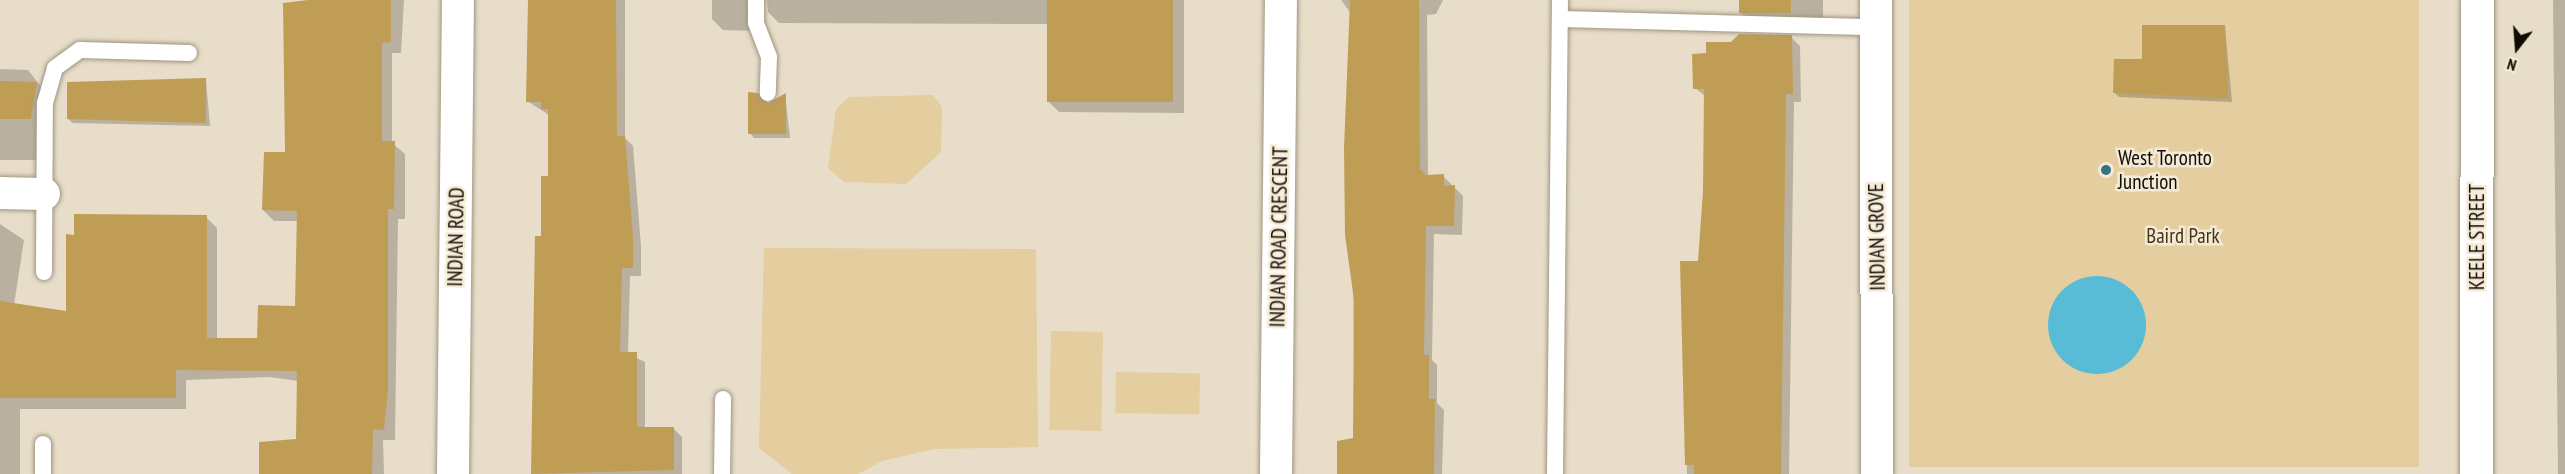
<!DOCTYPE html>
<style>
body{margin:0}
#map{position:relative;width:2565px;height:474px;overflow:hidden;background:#e8ddc8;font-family:"PT Sans Narrow",sans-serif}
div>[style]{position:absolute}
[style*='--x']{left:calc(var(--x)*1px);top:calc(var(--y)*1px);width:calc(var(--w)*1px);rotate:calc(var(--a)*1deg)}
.green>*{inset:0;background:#e4cd9f;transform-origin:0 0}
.water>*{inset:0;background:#58bcd7}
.round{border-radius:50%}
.shadow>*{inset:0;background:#0003}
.building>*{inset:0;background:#c09d55;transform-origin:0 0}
.roads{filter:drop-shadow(0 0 2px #9f9581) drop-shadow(0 0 2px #9f9581)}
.service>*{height:16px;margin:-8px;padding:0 8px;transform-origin:8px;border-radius:8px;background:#fff}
.minor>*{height:32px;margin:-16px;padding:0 16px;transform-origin:16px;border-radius:16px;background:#fff}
.secondary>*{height:33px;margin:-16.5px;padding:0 16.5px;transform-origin:16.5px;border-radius:16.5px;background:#fff}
.dots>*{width:16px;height:16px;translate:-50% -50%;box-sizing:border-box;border:3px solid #f5ead5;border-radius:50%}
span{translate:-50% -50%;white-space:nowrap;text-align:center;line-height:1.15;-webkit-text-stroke:5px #f5ead5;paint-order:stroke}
.poi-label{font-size:21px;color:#0f0b05}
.left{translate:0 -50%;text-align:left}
.park-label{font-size:21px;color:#453616}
.street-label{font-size:21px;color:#0f0b05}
.north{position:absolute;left:2487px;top:18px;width:60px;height:60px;-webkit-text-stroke:4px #f5ead5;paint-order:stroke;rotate:197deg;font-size:16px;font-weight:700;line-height:24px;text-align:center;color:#0f0b05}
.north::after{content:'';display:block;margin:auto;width:21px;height:27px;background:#0f0b05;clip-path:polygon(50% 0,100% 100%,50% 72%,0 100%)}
</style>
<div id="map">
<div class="green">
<i style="left:1909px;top:0;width:510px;height:467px"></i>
<i style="clip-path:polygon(933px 95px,942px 107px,941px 152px,906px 184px,844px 182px,828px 168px,836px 109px,849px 97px)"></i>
<i style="clip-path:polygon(764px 248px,1036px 249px,1038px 447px,934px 449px,882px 461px,858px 474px,792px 474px,759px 448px)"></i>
<i style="left:1051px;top:331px;width:52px;height:99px;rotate:1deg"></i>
<i style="left:1116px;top:372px;width:84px;height:41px;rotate:1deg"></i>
</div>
<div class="water">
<i class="round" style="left:2048px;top:276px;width:98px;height:98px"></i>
</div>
<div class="shadow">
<i style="clip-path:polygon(309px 0,404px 0,401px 53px,392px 53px,392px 143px,405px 154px,405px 219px,398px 219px,395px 440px,383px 440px,384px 474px,261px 474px,297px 440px,298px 381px,270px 377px,186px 380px,186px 409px,20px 409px,20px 474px,0 474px,0 224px,24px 240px,14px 305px,67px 313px,76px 236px,206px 217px,217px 228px,217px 339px,258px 340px,297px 307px,298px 221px,274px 221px,263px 210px,286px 154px)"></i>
<i style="clip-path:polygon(529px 0,625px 0,625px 138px,633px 146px,641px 246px,641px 276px,630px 276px,628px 354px,645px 362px,645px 428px,673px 428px,682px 437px,682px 474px,535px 474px,536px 238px,542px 238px,549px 177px,549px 115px,527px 101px)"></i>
<i style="clip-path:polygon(712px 0,1184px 0,1184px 113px,1059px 112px,1048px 101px,1048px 24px,779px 23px,768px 12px,767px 0,757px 6px,756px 31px,723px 30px,712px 19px)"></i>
<i style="clip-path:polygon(1341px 0,1443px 0,1436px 14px,1427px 15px,1428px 176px,1443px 176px,1463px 196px,1462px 235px,1434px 234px,1432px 360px,1437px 365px,1437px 403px,1444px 410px,1442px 474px,1338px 474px,1355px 439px,1350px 12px)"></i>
<i style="clip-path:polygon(1741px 0,1823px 0,1823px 21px,1749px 21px,1740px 12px)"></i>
<i style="clip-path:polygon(2553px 0,2565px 0,2565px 474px,2558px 474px)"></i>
<i style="clip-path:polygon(2225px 27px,2232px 102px,2119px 97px,2115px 93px,2143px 60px)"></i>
<i style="clip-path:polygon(1791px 37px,1800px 46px,1801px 102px,1794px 102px,1789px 474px,1687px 474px,1682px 262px,1700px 263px,1704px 191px,1706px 97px,1695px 88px,1708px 55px,1731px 44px)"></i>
<i style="clip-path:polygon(0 69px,28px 70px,45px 92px,36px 160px,0 160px)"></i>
<i style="clip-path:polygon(206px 80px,210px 126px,73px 123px,68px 119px)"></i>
<i style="clip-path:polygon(785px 94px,790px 138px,754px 138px,750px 133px,768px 105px)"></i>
</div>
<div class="building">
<i style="clip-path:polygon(308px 0,391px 0,391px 42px,382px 43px,382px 141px,395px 141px,394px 209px,388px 209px,388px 390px,384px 430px,373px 429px,372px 474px,259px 474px,259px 442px,296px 439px,297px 371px,176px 370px,176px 398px,0 398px,0 301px,66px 311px,66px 234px,74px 235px,74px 214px,207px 215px,207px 338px,257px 338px,258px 305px,295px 306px,297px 211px,262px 210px,264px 152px,285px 152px,283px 3px)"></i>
<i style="clip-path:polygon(528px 0,616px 0,617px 136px,625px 136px,633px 237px,633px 268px,622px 268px,620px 352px,637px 352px,637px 427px,674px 427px,674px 470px,531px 474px,535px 236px,541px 236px,541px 176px,548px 176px,548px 109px,541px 109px,541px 102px,526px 102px)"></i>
<i style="left:1047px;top:0;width:126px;height:102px"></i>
<i style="clip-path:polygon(1350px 0,1419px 0,1420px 169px,1426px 175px,1444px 174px,1444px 186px,1455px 185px,1454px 226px,1426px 226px,1424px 355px,1429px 355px,1429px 399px,1435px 399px,1434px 474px,1337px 474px,1337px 441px,1353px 438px,1354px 300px,1345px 235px,1344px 148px)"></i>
<i style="left:1739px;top:0;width:52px;height:13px"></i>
<i style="clip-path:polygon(2142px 25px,2225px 25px,2228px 98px,2113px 93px,2114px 59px,2142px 59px)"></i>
<i style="clip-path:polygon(1739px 34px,1792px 35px,1793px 94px,1786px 94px,1781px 474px,1694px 474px,1694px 465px,1685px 465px,1680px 261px,1698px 261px,1703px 191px,1704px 89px,1693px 89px,1692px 54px,1706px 53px,1706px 42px,1731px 42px)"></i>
<i style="clip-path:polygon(206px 78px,206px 123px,67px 119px,67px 82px)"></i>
<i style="clip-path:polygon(0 81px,37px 82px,31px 119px,0 119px)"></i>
<i style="clip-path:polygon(748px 92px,758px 93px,768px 103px,786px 93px,786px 134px,748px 134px)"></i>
</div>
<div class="roads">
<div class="service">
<i style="--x:756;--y:0;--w:23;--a:90"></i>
<i style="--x:756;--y:23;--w:36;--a:69"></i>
<i style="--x:769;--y:57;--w:36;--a:92"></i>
<i style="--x:1560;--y:19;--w:315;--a:1.5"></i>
<i style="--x:44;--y:272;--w:169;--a:-89.7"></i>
<i style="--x:45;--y:103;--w:36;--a:-74"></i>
<i style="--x:55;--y:68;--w:31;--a:-36"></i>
<i style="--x:80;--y:50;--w:109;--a:1.6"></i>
<i style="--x:43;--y:474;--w:30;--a:-90"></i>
<i style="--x:722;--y:474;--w:75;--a:-89.2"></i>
<i style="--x:1555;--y:474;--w:474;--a:-89.4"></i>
</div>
<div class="minor">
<i style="--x:1876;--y:0;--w:474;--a:89.9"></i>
<i style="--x:0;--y:193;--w:44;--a:1.3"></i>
<i style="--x:453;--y:474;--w:474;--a:-89.4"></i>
<i style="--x:1276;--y:474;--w:474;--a:-89.4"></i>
</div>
<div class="secondary">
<i style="--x:2476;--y:474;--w:474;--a:-89.9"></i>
</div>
</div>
<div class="dots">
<i style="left:2106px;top:170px;background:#327486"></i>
</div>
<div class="poi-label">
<span class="left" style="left:2118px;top:170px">West Toronto<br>Junction</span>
</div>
<div class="park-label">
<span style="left:2183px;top:236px">Baird Park</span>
</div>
<div class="street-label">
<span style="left:456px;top:237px;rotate:-89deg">INDIAN ROAD</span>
<span style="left:1279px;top:237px;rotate:-89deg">INDIAN ROAD CRESCENT</span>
<span style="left:1877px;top:237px;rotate:-91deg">INDIAN GROVE</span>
<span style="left:2477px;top:237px;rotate:-90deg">KEELE STREET</span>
</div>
<div class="north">N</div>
</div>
